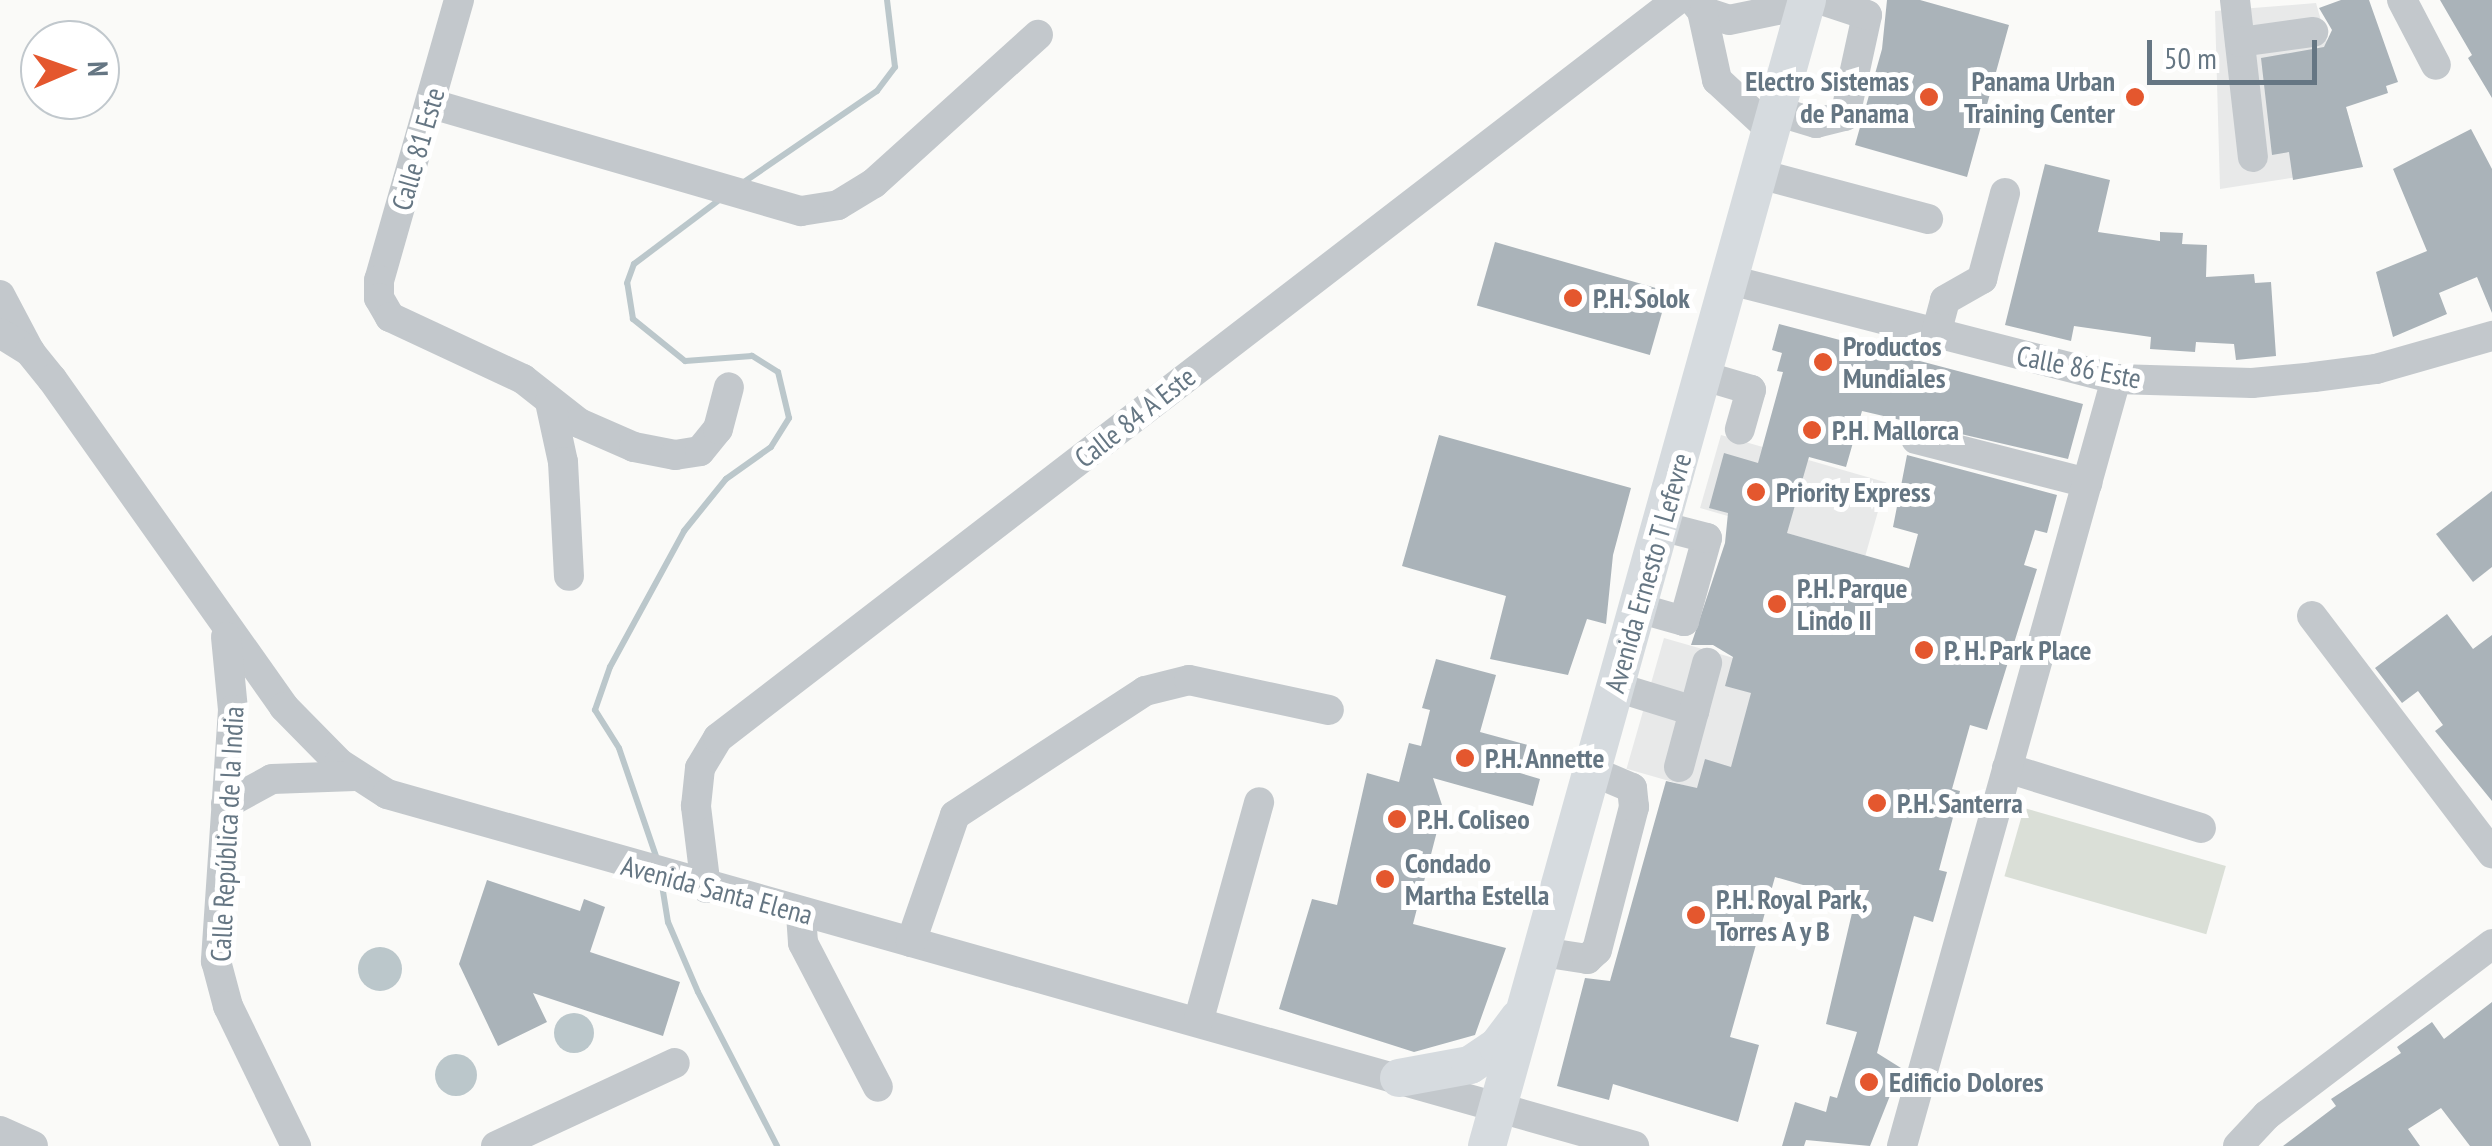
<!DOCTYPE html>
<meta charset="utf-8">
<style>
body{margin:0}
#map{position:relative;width:2492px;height:1146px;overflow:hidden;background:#fafaf8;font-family:"PT Sans Narrow",sans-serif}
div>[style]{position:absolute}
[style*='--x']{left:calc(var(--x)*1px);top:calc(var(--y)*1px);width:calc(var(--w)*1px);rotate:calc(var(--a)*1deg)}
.built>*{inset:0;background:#e8e9e9;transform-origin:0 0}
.green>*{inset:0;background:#dadfd7;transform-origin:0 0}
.water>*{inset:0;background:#bbc7cb}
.round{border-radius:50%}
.stream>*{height:6px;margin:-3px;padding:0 3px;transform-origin:3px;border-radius:3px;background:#bbc7cb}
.building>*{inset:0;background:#aab3b9;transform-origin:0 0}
.minor>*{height:30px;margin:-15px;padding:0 15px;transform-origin:15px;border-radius:15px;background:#c3c8cc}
.major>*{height:38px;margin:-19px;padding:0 19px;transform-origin:19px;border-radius:19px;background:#d6dbdf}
.dots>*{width:28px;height:28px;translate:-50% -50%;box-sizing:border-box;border:5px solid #fff;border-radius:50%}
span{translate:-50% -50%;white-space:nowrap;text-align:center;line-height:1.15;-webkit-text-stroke:10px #fff;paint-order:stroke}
.poi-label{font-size:28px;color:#657683;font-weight:700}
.right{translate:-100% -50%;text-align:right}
.left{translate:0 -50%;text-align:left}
.street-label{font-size:28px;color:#657683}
.north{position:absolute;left:20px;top:20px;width:100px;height:100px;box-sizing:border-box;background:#fff;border:2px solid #c1c8cd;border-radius:50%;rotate:88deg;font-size:28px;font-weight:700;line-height:40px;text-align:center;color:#657683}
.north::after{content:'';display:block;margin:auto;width:35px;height:45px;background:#e4572e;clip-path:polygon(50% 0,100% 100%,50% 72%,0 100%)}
.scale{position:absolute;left:2147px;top:40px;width:170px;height:45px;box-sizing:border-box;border:5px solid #657683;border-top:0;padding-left:12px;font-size:30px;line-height:35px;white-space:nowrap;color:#657683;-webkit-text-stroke:8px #fff;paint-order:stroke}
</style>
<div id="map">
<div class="built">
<i style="clip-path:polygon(2316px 3px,2363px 167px,2220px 189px,2215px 11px)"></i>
<i style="left:1721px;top:435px;width:172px;height:76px;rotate:16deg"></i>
<i style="left:1664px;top:638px;width:172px;height:136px;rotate:16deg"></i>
</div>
<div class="green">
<i style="left:2024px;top:808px;width:210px;height:71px;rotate:16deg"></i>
</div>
<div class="water">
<i class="round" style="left:358px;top:947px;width:44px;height:44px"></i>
<i class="round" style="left:554px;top:1013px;width:40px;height:40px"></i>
<i class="round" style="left:435px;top:1054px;width:42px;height:42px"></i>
</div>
<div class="stream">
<i style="--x:744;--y:182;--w:161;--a:-34.4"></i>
<i style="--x:877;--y:91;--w:30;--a:-53"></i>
<i style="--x:895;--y:67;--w:67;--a:-96.8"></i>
<i style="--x:658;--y:862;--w:120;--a:-108.9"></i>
<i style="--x:619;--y:748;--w:45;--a:-122.3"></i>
<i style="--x:595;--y:710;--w:46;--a:-70.8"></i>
<i style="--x:610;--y:667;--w:155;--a:-61.4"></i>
<i style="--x:684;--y:531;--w:67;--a:-51.1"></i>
<i style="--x:726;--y:479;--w:55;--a:-35.4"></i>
<i style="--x:771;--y:447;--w:34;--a:-58"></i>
<i style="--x:789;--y:418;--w:47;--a:-103.4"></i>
<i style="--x:778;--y:372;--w:31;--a:-148"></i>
<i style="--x:752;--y:356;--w:67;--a:175.7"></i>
<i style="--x:685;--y:361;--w:67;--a:-141.1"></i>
<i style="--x:633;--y:319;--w:36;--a:-99"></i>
<i style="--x:627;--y:283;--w:20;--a:-70"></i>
<i style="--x:634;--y:264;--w:110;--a:-36.9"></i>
<i style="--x:661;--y:879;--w:44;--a:80.8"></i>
<i style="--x:668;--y:922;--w:76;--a:66.8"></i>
<i style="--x:698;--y:992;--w:173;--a:62.8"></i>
</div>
<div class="building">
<i style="clip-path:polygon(1887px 0,1920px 0,2009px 25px,1967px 177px,1855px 145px,1882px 49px)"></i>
<i style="clip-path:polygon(2341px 0,2369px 0,2398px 82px,2386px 86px,2388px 93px,2346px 107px,2363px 167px,2293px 180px,2289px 152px,2272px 155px,2261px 58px,2324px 47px,2332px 30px,2319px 8px)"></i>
<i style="clip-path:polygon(2440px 0,2492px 0,2492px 98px,2468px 58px,2472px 55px)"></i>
<i style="clip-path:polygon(2471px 129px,2492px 169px,2492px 313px,2477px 277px,2439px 293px,2447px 314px,2393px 337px,2376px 272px,2427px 251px,2393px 169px)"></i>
<i style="clip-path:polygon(2045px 164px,2110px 180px,2098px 232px,2160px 241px,2160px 232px,2183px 233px,2182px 244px,2207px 245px,2206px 277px,2254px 274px,2255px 283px,2271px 282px,2276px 356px,2236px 360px,2234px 344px,2196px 342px,2195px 352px,2150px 349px,2151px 337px,2074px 326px,2071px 341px,2005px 325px)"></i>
<i style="left:1495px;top:242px;width:180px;height:66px;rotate:16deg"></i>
<i style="clip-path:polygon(1779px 324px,2083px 404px,2068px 459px,1862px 411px,1846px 467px,1809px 457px,1787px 533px,1909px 568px,1918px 534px,1893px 527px,1907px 455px,2057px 495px,2047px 533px,2035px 530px,2024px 565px,2037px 569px,1987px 730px,1970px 725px,1952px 789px,1960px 791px,1939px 870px,1947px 872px,1933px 922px,1914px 916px,1877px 1053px,1901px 1068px,1870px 1146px,1806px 1140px,1804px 1146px,1782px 1146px,1795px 1102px,1826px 1112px,1830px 1096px,1837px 1098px,1857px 1032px,1826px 1024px,1855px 900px,1775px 877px,1730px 1037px,1759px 1045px,1738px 1122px,1613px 1084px,1609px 1100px,1557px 1086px,1585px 978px,1610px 981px,1666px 781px,1697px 788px,1705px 759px,1731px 767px,1751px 693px,1725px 686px,1733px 657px,1713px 645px,1691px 645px,1725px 543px,1728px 513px,1709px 508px,1724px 453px,1758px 463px,1783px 372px,1777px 371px,1782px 353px,1772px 350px)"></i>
<i style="clip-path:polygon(1439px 435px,1631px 488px,1613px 555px,1606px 624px,1587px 619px,1568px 675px,1490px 659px,1506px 596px,1402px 566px)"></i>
<i style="clip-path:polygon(2492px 491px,2492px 567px,2473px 582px,2436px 534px)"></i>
<i style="clip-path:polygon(2447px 614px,2473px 649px,2492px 635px,2492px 801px,2435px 731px,2443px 725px,2418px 691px,2402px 703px,2375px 668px)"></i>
<i style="clip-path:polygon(1436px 659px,1496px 675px,1480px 732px,1528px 745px,1520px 773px,1540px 779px,1533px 806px,1433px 778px,1443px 808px,1413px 924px,1506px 948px,1475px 1035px,1414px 1052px,1279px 1009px,1312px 899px,1337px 905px,1367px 773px,1399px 782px,1409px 743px,1421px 746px,1430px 710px,1422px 708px)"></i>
<i style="clip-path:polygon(487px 880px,580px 911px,584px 899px,605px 907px,590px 952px,680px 982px,663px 1036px,533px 993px,547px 1022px,498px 1046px,459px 964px)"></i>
<i style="clip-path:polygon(2492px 1002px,2492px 1146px,2470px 1146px,2441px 1108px,2408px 1129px,2420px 1146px,2283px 1146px,2336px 1106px,2331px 1099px,2401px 1053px,2397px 1047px,2432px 1022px,2444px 1039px)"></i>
</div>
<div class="minor">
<i style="--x:459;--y:0;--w:291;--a:105.9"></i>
<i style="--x:379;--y:280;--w:18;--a:90"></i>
<i style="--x:379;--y:298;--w:22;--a:60"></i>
<i style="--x:390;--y:317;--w:147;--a:25"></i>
<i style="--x:523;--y:379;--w:71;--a:38.2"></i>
<i style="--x:579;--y:423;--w:60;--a:23.6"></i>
<i style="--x:634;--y:447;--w:42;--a:11"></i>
<i style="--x:675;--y:455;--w:25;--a:-9"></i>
<i style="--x:700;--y:451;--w:28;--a:-51"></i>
<i style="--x:718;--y:429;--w:43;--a:-75.3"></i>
<i style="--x:1693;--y:0;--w:14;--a:51"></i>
<i style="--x:1702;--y:11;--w:28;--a:18"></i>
<i style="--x:1729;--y:20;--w:79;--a:-11.7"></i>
<i style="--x:2235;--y:0;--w:158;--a:83.5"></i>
<i style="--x:2402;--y:0;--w:73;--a:62.4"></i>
<i style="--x:1702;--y:11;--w:71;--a:77.7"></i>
<i style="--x:1717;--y:80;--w:74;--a:42.8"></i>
<i style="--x:2240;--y:42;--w:74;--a:-7.8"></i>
<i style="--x:432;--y:104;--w:384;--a:16.2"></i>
<i style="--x:801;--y:211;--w:37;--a:-9"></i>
<i style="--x:838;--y:205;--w:42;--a:-31.4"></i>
<i style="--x:874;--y:183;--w:221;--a:-42.1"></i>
<i style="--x:1776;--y:111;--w:42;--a:16.7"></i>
<i style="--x:1816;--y:123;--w:30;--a:-14"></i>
<i style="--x:1845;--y:116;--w:103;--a:-77.7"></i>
<i style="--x:1867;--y:15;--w:47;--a:-161.6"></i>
<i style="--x:1759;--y:174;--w:175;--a:14.9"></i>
<i style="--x:1730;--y:280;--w:398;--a:14.4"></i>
<i style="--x:2116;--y:379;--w:136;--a:1.7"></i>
<i style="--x:2252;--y:383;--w:62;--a:-5.5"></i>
<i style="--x:2314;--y:377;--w:63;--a:-7.4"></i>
<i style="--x:2376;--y:369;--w:121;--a:-15.9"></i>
<i style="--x:0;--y:295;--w:62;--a:62.2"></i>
<i style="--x:0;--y:333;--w:36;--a:32"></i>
<i style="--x:30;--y:352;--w:35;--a:51"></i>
<i style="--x:52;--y:379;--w:402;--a:54.7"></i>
<i style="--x:284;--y:707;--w:78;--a:45.5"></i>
<i style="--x:339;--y:763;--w:57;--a:32.9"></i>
<i style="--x:387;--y:794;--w:1296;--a:15.76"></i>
<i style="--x:1936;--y:334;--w:35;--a:-75"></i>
<i style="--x:1945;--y:300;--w:43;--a:-29.6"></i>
<i style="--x:1982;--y:279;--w:89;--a:-75"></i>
<i style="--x:1704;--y:376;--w:49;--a:16.6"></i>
<i style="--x:1751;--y:390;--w:41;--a:105.8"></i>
<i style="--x:550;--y:402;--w:61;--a:77.8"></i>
<i style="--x:563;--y:462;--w:114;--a:87"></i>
<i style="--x:1916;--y:439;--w:177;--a:14.4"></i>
<i style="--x:1638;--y:608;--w:48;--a:15.8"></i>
<i style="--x:1684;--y:621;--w:86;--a:-74.5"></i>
<i style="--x:1707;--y:538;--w:48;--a:-165.4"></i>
<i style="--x:2312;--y:616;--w:298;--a:52.8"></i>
<i style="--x:226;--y:637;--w:73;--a:84.5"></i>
<i style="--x:233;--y:710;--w:252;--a:93.9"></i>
<i style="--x:216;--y:961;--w:47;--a:75.1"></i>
<i style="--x:228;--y:1006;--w:156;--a:64.1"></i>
<i style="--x:1616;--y:687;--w:82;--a:17.1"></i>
<i style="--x:1679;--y:767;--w:108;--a:-74.9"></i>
<i style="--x:2007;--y:768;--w:203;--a:17.2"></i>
<i style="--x:226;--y:804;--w:52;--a:-28.5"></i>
<i style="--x:272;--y:779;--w:83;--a:-2.1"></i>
<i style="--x:706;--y:888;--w:83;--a:-97"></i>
<i style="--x:696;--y:806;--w:38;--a:-84"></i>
<i style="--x:700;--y:768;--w:35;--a:-59"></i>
<i style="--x:718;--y:738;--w:1210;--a:-37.58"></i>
<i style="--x:801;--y:914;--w:29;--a:86"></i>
<i style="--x:803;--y:943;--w:162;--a:62.5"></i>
<i style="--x:911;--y:942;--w:134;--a:-70.9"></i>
<i style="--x:955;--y:815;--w:227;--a:-33.1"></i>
<i style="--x:1145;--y:691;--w:45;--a:-14"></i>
<i style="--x:1189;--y:680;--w:143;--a:12.1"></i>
<i style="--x:1542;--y:952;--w:46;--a:8.8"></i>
<i style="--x:1587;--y:959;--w:13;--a:-42"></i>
<i style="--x:1597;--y:950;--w:148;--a:-75.5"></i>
<i style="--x:1634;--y:807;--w:19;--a:-96"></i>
<i style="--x:1632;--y:788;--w:43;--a:-157"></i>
<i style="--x:1199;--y:1019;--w:225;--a:-74.5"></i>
<i style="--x:0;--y:1131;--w:36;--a:24"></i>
<i style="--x:496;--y:1146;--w:197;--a:-24.9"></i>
<i style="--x:1902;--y:1146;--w:796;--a:-74.41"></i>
<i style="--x:2238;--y:1146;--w:42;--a:-46.9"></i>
<i style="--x:2267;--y:1115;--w:283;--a:-37.2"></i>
</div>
<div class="major">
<i style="--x:1399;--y:1078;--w:72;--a:-10.4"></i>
<i style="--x:1470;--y:1065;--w:34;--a:-34"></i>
<i style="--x:1498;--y:1046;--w:35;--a:-53"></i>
<i style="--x:1487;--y:1146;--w:1190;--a:-74.4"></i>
</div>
<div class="dots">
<i style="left:1929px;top:97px;background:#e4572e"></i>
<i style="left:2135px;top:97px;background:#e4572e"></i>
<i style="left:1573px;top:298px;background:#e4572e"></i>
<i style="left:1823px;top:362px;background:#e4572e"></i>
<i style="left:1812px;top:430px;background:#e4572e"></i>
<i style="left:1756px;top:492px;background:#e4572e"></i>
<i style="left:1777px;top:604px;background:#e4572e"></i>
<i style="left:1924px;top:650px;background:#e4572e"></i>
<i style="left:1465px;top:758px;background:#e4572e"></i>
<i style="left:1877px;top:803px;background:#e4572e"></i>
<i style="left:1397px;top:819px;background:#e4572e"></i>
<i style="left:1385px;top:879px;background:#e4572e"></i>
<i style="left:1696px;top:915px;background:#e4572e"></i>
<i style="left:1869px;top:1082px;background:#e4572e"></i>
</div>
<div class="poi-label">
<span class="right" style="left:1909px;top:97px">Electro Sistemas<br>de Panama</span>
<span class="right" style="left:2115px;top:97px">Panama Urban<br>Training Center</span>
<span class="left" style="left:1593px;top:298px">P.H. Solok</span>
<span class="left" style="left:1843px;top:362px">Productos<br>Mundiales</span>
<span class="left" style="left:1832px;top:430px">P.H. Mallorca</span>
<span class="left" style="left:1776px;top:492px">Priority Express</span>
<span class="left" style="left:1797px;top:604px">P.H. Parque<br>Lindo II</span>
<span class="left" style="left:1944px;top:650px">P. H. Park Place</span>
<span class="left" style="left:1485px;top:758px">P.H. Annette</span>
<span class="left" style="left:1897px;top:803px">P.H. Santerra</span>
<span class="left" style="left:1417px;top:819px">P.H. Coliseo</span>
<span class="left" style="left:1405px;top:879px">Condado<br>Martha Estella</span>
<span class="left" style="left:1716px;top:915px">P.H. Royal Park,<br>Torres A y B</span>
<span class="left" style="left:1889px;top:1082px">Edificio Dolores</span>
</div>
<div class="street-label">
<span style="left:418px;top:149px;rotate:-74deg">Calle 81 Este</span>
<span style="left:2079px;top:367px;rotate:11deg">Calle 86 Este</span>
<span style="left:1135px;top:417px;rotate:-38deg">Calle 84 A Este</span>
<span style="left:1648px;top:573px;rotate:-74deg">Avenida Ernesto T Lefevre</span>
<span style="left:227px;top:834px;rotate:-87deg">Calle República de la India</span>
<span style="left:717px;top:890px;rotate:15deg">Avenida Santa Elena</span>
</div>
<div class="north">N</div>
<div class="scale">50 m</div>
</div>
